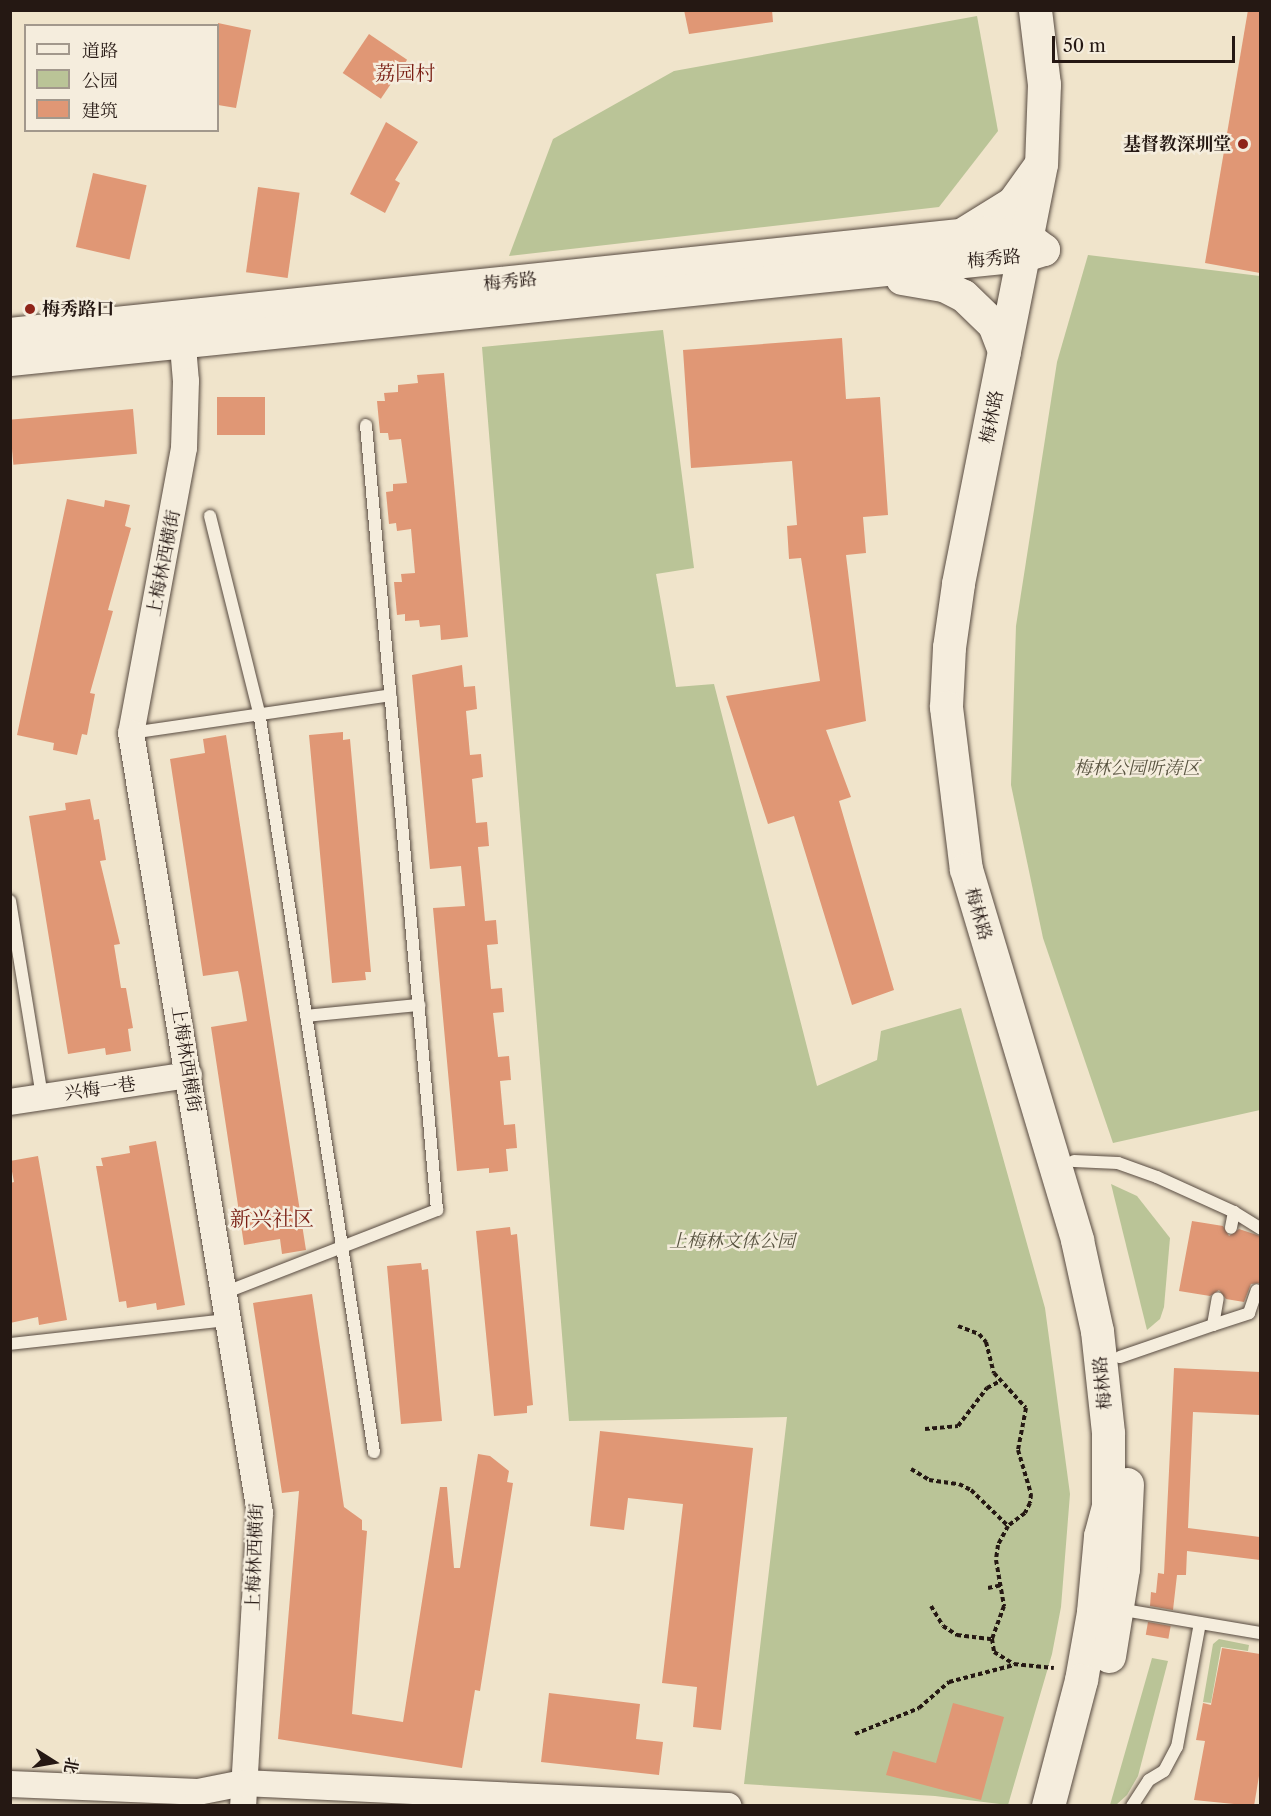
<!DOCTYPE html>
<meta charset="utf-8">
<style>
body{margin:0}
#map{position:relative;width:1271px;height:1816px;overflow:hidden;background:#f0e4cb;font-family:"Libre Caslon Text","Noto Serif SC",serif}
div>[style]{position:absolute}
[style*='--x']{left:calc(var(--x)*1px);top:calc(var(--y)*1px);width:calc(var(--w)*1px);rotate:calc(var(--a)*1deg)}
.green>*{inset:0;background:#bac497}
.building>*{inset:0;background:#e09775;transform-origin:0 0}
.path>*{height:4px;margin-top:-2px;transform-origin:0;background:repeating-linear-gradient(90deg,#251813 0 4.5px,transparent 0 7.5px)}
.roads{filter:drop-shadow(0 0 2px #584b41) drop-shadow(0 0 2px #584b41)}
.service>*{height:12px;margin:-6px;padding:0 6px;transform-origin:6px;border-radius:6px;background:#f5eddd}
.minor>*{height:26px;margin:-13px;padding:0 13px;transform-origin:13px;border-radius:13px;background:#f5eddd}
.tertiary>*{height:32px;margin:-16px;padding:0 16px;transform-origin:16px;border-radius:16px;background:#f5eddd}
.secondary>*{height:33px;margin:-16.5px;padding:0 16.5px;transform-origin:16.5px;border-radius:16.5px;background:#f5eddd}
.dots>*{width:16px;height:16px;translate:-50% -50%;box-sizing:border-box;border:3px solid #f5eddd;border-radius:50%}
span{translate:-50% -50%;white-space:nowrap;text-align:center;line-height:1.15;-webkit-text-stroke:5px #f5eddd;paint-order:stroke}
.poi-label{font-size:18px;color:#251813;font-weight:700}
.right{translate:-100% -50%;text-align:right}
.left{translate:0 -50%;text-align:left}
.street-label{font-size:18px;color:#251813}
.park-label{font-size:18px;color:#595441;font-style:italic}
.neighbourhood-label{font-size:20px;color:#7a1f14}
.quarter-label{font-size:21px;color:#7a1f14}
.frame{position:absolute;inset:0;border:12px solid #251813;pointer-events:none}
.legend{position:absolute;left:24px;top:24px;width:195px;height:108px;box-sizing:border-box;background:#f5eddd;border:2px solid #a2988c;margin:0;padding:8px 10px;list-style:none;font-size:18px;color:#251813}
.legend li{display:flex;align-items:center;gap:12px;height:30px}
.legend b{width:30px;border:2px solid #a2988c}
.north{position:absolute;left:24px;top:1732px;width:60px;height:60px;-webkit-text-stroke:4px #f5eddd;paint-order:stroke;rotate:101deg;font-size:16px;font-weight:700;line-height:24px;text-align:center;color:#251813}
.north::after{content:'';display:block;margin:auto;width:21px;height:27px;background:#251813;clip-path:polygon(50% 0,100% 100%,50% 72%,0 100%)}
.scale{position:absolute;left:1052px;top:36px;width:183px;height:27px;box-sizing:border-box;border:3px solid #251813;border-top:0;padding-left:8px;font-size:18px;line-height:21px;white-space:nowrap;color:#251813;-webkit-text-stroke:4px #f5eddd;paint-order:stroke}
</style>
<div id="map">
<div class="green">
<i style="clip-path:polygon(977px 16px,998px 131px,939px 207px,509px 256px,553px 139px,674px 71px)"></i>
<i style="clip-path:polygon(1088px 255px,1260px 276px,1260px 1110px,1113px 1143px,1043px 938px,1011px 785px,1016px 626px,1057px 362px)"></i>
<i style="clip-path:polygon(663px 330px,694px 568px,656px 574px,676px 687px,714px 684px,817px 1086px,877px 1060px,881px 1031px,961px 1008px,1045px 1308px,1070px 1494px,1061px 1607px,1052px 1654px,1008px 1805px,935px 1796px,744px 1784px,787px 1417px,569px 1421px,482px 347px)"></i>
<i style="clip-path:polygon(1111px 1184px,1137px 1196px,1170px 1238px,1164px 1307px,1160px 1319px,1147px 1330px)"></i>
<i style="clip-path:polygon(1219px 1639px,1249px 1645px,1248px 1651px,1221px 1647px,1211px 1703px,1203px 1702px,1213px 1644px)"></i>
<i style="clip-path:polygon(1152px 1658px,1168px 1661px,1138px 1776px,1127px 1795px,1116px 1805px,1110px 1805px)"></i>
</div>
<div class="building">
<i style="clip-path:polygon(684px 10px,772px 10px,773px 22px,689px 34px)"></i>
<i style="clip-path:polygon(1248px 10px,1260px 10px,1260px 273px,1205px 263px)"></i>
<i style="clip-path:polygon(218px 23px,251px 30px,236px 108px,218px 105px)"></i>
<i style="left:369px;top:34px;width:46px;height:47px;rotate:34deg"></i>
<i style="clip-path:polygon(386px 122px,418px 142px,395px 180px,400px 183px,385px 213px,350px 194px)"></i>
<i style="left:93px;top:173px;width:55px;height:76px;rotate:13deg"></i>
<i style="left:258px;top:187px;width:42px;height:86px;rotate:8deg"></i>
<i style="clip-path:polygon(842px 338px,846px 399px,880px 397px,888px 515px,863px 517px,866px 553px,846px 555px,866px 721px,826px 730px,851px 797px,839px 801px,894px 990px,852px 1005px,794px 816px,768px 824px,726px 696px,820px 681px,801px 558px,789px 559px,787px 526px,797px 525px,792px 461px,691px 468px,683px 350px)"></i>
<i style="clip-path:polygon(444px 373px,468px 637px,441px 640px,440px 625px,420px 627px,419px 620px,405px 621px,405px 614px,397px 615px,394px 582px,402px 582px,401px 574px,415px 573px,411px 529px,397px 531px,396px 523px,389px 524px,386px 492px,393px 491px,393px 484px,407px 483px,401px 439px,389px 440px,388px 433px,380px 433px,377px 401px,385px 401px,384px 393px,398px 392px,398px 385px,418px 383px,417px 375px)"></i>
<i style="left:217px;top:397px;width:48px;height:38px"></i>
<i style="left:133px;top:409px;width:45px;height:124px;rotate:85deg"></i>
<i style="clip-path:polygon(67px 499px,104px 507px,105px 500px,130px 505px,125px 526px,131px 528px,108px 610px,113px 611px,90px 693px,95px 694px,87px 735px,82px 734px,77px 755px,53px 750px,54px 743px,17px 735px)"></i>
<i style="clip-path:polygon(462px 665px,464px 687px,475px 686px,477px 709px,466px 711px,470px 755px,481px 754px,483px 777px,472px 779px,476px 823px,487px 822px,489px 846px,478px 847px,483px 899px,485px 921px,496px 920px,498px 944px,487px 945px,491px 989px,502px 988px,504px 1012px,493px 1013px,498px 1057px,509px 1056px,511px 1080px,500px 1081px,504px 1125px,515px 1124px,517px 1148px,506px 1149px,508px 1171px,489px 1173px,489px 1168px,457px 1171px,433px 908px,465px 906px,461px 866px,430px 869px,412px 675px)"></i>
<i style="clip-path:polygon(343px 732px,343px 740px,350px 739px,371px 972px,365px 972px,366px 980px,332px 983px,309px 735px)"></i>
<i style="clip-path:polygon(226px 735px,306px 1250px,282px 1254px,280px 1239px,244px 1245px,211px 1027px,247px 1021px,241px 985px,238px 971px,203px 976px,170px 759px,205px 753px,203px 739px)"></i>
<i style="clip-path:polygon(90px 799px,94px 820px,99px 819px,106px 860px,100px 861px,120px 944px,114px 945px,121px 988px,126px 988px,133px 1028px,128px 1029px,131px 1051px,106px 1055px,105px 1048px,68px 1054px,29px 816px,66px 810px,65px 803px)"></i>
<i style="clip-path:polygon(156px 1141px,185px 1305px,157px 1310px,156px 1303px,127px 1308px,126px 1301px,119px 1302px,96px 1166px,103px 1166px,101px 1158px,130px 1153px,129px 1146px)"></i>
<i style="clip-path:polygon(38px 1156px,67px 1320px,39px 1325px,38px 1317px,10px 1323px,10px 1183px,14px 1182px,10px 1161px)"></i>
<i style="clip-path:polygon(1192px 1221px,1223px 1226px,1229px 1236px,1239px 1229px,1260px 1236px,1260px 1283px,1251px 1284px,1244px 1302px,1226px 1299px,1219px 1290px,1210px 1296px,1179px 1291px)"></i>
<i style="clip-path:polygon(510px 1227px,511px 1235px,517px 1234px,533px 1405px,527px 1406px,527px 1413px,494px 1416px,476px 1231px)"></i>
<i style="clip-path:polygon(421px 1263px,422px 1270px,428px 1269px,442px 1421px,401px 1424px,387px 1266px)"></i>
<i style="clip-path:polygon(312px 1294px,344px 1507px,362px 1520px,362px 1530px,367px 1531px,352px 1714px,403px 1722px,440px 1487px,447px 1487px,454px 1568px,460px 1568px,478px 1454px,490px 1456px,509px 1471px,507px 1482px,513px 1483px,480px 1691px,475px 1690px,462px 1768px,278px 1739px,299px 1491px,282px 1493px,253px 1303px)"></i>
<i style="clip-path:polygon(1174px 1368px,1260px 1372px,1260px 1415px,1193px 1412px,1188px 1528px,1260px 1537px,1260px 1560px,1187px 1551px,1186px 1575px,1174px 1575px,1177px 1575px,1173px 1610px,1150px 1606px,1151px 1592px,1156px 1593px,1158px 1573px,1164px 1574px)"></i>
<i style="clip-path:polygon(600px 1431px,753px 1448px,721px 1730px,693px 1727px,697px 1687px,662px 1683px,683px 1504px,628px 1498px,624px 1530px,590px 1526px)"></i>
<i style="left:1148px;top:1622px;width:23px;height:13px;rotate:10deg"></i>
<i style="clip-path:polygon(1222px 1648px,1260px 1654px,1260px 1770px,1254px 1806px,1194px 1800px,1205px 1741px,1196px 1740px,1203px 1703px,1211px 1705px)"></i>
<i style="clip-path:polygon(549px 1693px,640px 1704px,636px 1739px,663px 1742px,659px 1775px,541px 1762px)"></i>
<i style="clip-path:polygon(953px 1703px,1004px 1717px,981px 1800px,886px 1775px,893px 1751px,936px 1763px)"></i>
</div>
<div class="path">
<i style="--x:958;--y:1326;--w:22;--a:21"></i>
<i style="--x:979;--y:1334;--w:11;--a:49"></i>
<i style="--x:986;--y:1342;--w:32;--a:76"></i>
<i style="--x:994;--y:1373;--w:47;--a:47.6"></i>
<i style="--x:1026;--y:1408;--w:43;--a:100.8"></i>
<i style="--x:1018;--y:1450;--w:46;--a:73.5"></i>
<i style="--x:1031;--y:1494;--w:9;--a:96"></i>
<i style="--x:1030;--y:1503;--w:11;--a:117"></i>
<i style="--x:1025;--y:1513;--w:21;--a:143"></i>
<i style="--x:1008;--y:1526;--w:21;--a:118"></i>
<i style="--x:998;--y:1545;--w:15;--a:98"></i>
<i style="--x:996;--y:1560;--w:47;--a:80.1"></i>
<i style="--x:1004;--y:1606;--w:35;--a:110"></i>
<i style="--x:992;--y:1639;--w:13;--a:81"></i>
<i style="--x:994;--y:1652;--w:23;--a:31"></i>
<i style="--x:1014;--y:1664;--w:40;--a:5.7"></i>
<i style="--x:925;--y:1429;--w:33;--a:-5"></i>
<i style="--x:958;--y:1426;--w:48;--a:-52.7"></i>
<i style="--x:987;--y:1388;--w:15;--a:-28"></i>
<i style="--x:911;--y:1469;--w:21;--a:31"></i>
<i style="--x:929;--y:1480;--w:30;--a:8"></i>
<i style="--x:959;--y:1484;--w:13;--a:27"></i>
<i style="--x:971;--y:1490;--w:52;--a:44.2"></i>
<i style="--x:988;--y:1588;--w:14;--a:-12"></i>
<i style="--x:931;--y:1606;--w:23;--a:59"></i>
<i style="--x:943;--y:1626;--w:17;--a:33"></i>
<i style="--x:957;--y:1635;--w:35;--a:7"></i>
<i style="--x:855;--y:1734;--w:69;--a:-22.1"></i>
<i style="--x:919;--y:1708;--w:40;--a:-41"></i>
<i style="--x:949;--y:1682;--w:67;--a:-14.7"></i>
</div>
<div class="roads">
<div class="service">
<i style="--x:210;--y:516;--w:202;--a:76"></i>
<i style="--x:259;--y:712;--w:749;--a:81.17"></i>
<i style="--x:131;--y:733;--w:262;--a:-8.3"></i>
<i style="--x:10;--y:901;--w:199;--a:80.7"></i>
<i style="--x:306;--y:1016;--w:114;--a:-5.6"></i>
<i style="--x:1074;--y:1161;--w:44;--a:2.6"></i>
<i style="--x:1118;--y:1163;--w:41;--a:19.7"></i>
<i style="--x:1157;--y:1177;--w:85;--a:24.4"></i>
<i style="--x:1234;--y:1212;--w:16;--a:101"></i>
<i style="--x:1234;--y:1212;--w:31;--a:32"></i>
<i style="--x:224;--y:1293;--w:229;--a:-21.3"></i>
<i style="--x:437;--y:1210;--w:788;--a:-95.17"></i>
<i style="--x:1213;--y:1325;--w:38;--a:-18"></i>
<i style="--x:1249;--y:1313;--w:24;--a:-71"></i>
<i style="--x:10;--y:1344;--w:219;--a:-6.3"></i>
<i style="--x:1120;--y:1357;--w:98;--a:-19"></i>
<i style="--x:1213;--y:1325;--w:27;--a:-80"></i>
<i style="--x:1118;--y:1609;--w:144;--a:9.6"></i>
<i style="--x:1132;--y:1806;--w:31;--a:-57"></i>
<i style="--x:1149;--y:1780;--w:17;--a:-31"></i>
<i style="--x:1164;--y:1771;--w:27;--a:-62"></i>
<i style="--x:1177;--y:1747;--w:126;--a:-79.5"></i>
</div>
<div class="minor">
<i style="--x:181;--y:323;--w:58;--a:85.1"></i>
<i style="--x:186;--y:381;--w:67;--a:91.7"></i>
<i style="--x:184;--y:448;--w:290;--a:100.5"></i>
<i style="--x:131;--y:733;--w:791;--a:80.61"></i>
<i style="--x:260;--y:1513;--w:293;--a:93.3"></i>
<i style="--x:10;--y:1102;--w:181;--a:-8.6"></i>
<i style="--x:10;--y:1784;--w:188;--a:2.4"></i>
<i style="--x:198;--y:1792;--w:46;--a:-11.3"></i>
<i style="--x:243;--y:1783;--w:486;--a:2.7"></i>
</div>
<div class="tertiary">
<i style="--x:966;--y:232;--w:55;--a:-31.7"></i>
<i style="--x:1013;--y:203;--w:48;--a:-54.3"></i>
<i style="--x:902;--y:279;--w:43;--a:9.5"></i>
<i style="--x:944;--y:286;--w:22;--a:27"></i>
<i style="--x:964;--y:296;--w:42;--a:44"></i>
<i style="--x:994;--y:325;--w:30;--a:69"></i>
<i style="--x:10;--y:334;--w:984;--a:-5.95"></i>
<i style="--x:989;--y:232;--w:39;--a:9"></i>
<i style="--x:1028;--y:238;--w:20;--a:37"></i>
<i style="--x:1044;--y:250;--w:21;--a:163"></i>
<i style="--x:1024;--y:256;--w:1019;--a:174.14"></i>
</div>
<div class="secondary">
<i style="--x:1035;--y:10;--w:75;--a:83.1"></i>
<i style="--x:1044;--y:84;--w:80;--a:92.1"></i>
<i style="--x:1041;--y:164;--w:428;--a:101.2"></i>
<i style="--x:958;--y:584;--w:64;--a:98.1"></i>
<i style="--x:949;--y:647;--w:60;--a:92.9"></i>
<i style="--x:946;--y:707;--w:163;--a:83"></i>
<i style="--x:966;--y:869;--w:387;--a:73.3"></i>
<i style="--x:1077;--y:1240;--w:93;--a:77.6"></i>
<i style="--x:1097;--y:1331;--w:103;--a:83.8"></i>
<i style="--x:1108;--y:1433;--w:73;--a:90"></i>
<i style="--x:1108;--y:1506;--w:31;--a:105"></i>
<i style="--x:1100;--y:1536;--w:76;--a:95.3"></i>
<i style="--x:1093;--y:1612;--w:69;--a:100"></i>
<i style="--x:1081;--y:1680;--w:130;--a:104.7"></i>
<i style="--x:1109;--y:1656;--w:88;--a:-80.9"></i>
<i style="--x:1123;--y:1569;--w:85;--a:-87.3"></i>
</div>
</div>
<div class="dots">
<i style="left:1243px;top:144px;background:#8f2418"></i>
<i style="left:30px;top:309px;background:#8f2418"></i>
</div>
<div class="poi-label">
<span class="right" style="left:1231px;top:144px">基督教深圳堂</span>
<span class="left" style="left:42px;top:309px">梅秀路口</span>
</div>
<div class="street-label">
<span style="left:994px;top:259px;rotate:-6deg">梅秀路</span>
<span style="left:510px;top:282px;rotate:-6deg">梅秀路</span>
<span style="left:992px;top:417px;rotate:-79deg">梅林路</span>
<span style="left:164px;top:563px;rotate:-79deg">上梅林西横街</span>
<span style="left:978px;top:914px;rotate:74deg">梅林路</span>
<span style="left:186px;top:1059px;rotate:81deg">上梅林西横街</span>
<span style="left:100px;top:1089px;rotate:-8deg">兴梅一巷</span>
<span style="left:1103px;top:1383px;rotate:-96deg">梅林路</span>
<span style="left:255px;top:1557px;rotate:-88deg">上梅林西横街</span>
</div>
<div class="park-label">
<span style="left:1137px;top:768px">梅林公园听涛区</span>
<span style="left:732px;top:1241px">上梅林文体公园</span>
</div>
<div class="neighbourhood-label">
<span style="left:405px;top:73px">荔园村</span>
</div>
<div class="quarter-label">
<span style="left:272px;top:1219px">新兴社区</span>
</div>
<div class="frame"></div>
<ul class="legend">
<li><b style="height:8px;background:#f5eddd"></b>道路</li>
<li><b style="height:16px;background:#bac497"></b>公园</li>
<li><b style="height:16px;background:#e09775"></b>建筑</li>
</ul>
<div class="north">北</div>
<div class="scale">50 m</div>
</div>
